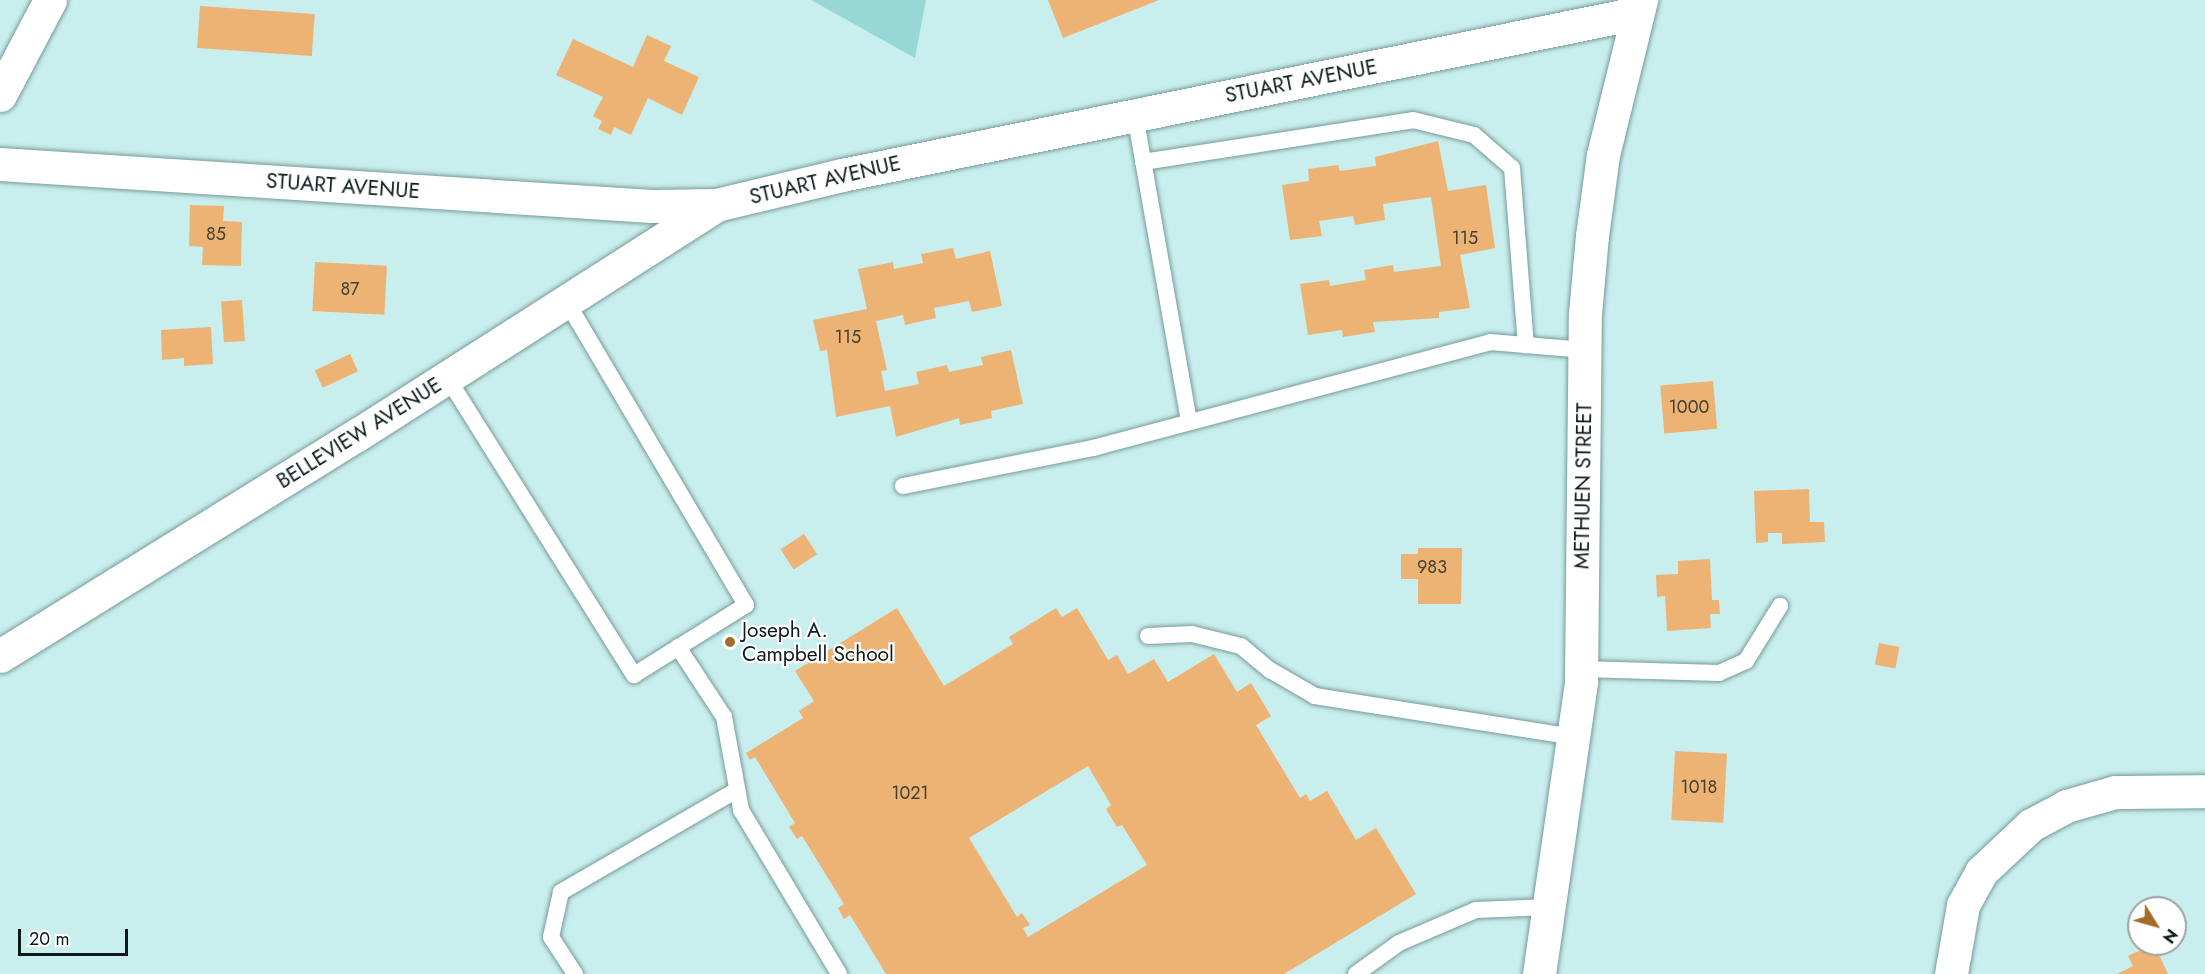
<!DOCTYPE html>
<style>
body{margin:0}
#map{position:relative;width:2205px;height:974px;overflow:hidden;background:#c9eeee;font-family:Jost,sans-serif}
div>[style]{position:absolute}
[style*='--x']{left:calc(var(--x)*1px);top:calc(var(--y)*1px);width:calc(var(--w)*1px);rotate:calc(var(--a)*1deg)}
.green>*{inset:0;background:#97d8d7}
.building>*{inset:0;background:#edb374;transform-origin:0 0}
.roads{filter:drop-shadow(0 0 2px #779b9a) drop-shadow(0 0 2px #779b9a)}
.lane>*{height:16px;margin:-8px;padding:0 8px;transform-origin:8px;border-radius:8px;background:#fff}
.street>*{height:33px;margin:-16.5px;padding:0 16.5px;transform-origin:16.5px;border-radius:16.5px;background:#fff}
.secondary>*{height:33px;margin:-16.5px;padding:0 16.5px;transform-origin:16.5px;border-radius:16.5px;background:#fff}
.dots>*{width:16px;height:16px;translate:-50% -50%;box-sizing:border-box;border:3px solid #fff;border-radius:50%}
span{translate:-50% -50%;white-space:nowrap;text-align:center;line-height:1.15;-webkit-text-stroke:4.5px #fff;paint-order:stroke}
.number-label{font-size:18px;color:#444030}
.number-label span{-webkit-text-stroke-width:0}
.street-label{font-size:21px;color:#0c1a1a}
.poi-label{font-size:21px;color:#0c1a1a}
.left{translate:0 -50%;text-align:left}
.north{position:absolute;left:2127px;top:896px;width:60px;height:60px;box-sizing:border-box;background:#fff;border:2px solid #9ea3a3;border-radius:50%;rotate:127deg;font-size:16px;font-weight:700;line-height:24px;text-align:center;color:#0c1a1a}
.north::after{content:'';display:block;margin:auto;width:21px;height:27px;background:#a36b27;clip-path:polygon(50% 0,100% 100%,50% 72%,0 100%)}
.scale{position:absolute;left:18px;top:929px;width:110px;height:27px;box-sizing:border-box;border:3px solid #0c1a1a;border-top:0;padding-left:8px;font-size:18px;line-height:21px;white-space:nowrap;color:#0c1a1a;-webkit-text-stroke:4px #fff;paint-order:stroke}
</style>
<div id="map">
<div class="green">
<i style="clip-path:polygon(811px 0,926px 0,915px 58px)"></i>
</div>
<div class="building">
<i style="clip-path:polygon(1048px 0,1159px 0,1063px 38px)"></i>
<i style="left:200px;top:6px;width:115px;height:42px;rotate:4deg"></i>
<i style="clip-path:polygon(647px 35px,671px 46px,664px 61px,699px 77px,682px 115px,648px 98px,631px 135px,614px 127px,611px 135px,598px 129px,602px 121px,593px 116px,603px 97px,556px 75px,573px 39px,633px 67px)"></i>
<i style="clip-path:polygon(1438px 141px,1448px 191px,1486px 185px,1495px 248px,1460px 255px,1470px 308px,1439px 312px,1439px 318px,1373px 322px,1375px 332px,1343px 337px,1342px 330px,1308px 335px,1300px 284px,1329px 280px,1330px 286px,1366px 280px,1364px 270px,1393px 265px,1394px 272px,1441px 266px,1431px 197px,1383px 204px,1385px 220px,1355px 225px,1353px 216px,1319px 221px,1322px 236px,1290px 240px,1282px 185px,1309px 181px,1308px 169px,1338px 165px,1340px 171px,1376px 166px,1375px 157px)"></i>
<i style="clip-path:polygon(190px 205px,224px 206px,223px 221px,242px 222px,241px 266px,202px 265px,203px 247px,189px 246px)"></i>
<i style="clip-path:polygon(953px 248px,956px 259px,990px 251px,1002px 306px,972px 312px,969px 301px,934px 308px,936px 318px,905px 325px,903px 315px,876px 321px,887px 370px,881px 371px,885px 391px,919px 384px,916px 372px,947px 365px,949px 372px,983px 365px,981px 357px,1011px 350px,1023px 404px,991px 411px,992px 418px,960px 425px,959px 418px,896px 437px,890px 406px,836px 417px,827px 350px,820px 351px,813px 320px,867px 309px,858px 269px,893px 262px,894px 269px,923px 263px,921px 254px)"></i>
<i style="left:315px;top:262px;width:72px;height:49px;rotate:3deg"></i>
<i style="left:242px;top:300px;width:41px;height:21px;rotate:86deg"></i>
<i style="clip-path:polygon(211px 327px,213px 364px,184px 366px,184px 358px,162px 360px,161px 330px)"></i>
<i style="left:350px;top:354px;width:19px;height:39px;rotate:65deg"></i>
<i style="left:1713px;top:381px;width:48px;height:53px;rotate:85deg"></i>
<i style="clip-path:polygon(1809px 489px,1810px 522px,1824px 522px,1825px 542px,1782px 544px,1782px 533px,1768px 533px,1768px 542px,1756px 543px,1754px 491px)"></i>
<i style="left:804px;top:534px;width:24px;height:28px;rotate:57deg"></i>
<i style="clip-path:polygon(1418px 548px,1462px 548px,1461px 604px,1418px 604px,1418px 579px,1401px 579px,1401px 554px,1418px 554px)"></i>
<i style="clip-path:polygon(1710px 559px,1712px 600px,1719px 600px,1720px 614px,1710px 614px,1711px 628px,1667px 631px,1665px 596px,1657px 597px,1656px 575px,1678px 574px,1678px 561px)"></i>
<i style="clip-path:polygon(evenodd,897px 608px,944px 686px,1013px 644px,1009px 637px,1056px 608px,1062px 617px,1077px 608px,1108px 660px,1117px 655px,1128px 674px,1154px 659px,1168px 682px,1214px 654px,1237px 692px,1251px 683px,1271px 716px,1256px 725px,1300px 798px,1306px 794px,1310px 801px,1327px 791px,1356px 840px,1376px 828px,1416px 894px,1284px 974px,886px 974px,850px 915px,844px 919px,838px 908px,844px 904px,802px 836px,797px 839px,789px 827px,795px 823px,755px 757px,750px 760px,746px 753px,803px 718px,799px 711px,814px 701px,795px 671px,897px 608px,1088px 766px,1111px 805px,1106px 809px,1117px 827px,1122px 825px,1147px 865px,1028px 937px,1023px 928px,1030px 925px,1022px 913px,1017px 917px,969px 838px,1088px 766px)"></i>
<i style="left:1879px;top:643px;width:21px;height:22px;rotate:11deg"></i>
<i style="left:1675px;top:751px;width:52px;height:69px;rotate:3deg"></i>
<i style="clip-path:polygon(2154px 944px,2168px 974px,2117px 974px,2133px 966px,2128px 956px)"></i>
</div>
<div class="roads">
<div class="lane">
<i style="--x:1135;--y:115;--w:312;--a:80"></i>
<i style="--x:1143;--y:162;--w:273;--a:-8.8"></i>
<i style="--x:1413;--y:120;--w:63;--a:13.8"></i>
<i style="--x:1474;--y:135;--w:50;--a:41"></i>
<i style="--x:1512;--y:168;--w:178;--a:85.5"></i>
<i style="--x:447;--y:377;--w:352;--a:57.9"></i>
<i style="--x:634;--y:675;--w:132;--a:-32"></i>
<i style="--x:746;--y:605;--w:353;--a:-120.6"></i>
<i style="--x:903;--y:486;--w:194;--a:-11.3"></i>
<i style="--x:1093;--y:448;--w:411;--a:-14.9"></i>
<i style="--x:1490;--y:342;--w:95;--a:4.8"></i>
<i style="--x:1148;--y:636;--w:44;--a:-2.6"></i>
<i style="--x:1192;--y:634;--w:50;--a:13.8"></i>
<i style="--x:1241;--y:646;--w:38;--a:40"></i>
<i style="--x:1270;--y:670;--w:52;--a:30"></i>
<i style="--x:1315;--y:696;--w:263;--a:9"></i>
<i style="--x:678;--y:647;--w:84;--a:56.7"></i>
<i style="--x:724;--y:717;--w:95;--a:79.6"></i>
<i style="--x:741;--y:810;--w:191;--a:59.1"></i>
<i style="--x:1581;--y:669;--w:138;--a:1.7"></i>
<i style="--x:1719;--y:673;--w:30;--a:-24"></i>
<i style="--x:1746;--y:661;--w:65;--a:-58.3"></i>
<i style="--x:575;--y:974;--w:44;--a:-123"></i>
<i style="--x:551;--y:937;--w:46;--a:-77.5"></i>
<i style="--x:561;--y:892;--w:203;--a:-30.1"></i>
<i style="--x:1356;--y:974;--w:53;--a:-35.8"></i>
<i style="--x:1399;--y:943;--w:84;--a:-23.2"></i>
<i style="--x:1476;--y:910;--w:74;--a:-2.3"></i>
</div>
<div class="street">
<i style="--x:0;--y:95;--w:107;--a:-62.2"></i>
<i style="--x:0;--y:656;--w:420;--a:-31.8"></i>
<i style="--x:357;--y:435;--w:426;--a:-32.6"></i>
<i style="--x:1951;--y:974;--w:70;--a:-80.1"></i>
<i style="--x:1963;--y:905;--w:38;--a:-61"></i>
<i style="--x:1981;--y:872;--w:69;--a:-43.2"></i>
<i style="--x:2031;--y:825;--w:40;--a:-28"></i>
<i style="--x:2066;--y:806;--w:51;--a:-15.9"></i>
<i style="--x:2115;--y:792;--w:90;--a:-0.6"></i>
</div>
<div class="secondary">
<i style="--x:0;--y:164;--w:653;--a:3.69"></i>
<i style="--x:652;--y:206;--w:64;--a:-0.9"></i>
<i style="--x:716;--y:205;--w:130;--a:-13.4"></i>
<i style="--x:842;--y:175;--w:811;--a:-11.52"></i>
<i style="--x:1539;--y:974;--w:295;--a:-81.8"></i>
<i style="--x:1581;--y:682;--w:368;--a:-89.4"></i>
<i style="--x:1585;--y:314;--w:78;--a:-84.9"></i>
<i style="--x:1592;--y:236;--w:82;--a:-82.3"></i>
<i style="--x:1603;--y:155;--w:160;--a:-76.2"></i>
</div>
</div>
<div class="dots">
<i style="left:730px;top:642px;background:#a36b27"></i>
</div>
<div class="number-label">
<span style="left:216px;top:234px">85</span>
<span style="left:1465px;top:238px">115</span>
<span style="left:350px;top:289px">87</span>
<span style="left:848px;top:337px">115</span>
<span style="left:1689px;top:407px">1000</span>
<span style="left:1432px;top:567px">983</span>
<span style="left:1699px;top:787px">1018</span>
<span style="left:910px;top:793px">1021</span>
</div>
<div class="street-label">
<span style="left:1301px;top:81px;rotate:-11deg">STUART AVENUE</span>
<span style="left:825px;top:180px;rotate:-13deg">STUART AVENUE</span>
<span style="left:343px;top:186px;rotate:4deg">STUART AVENUE</span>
<span style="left:359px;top:433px;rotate:-32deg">BELLEVIEW AVENUE</span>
<span style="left:1583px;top:486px;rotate:-89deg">METHUEN STREET</span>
</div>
<div class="poi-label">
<span class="left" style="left:742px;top:642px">Joseph A.<br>Campbell School</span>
</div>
<div class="north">N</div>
<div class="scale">20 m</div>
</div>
